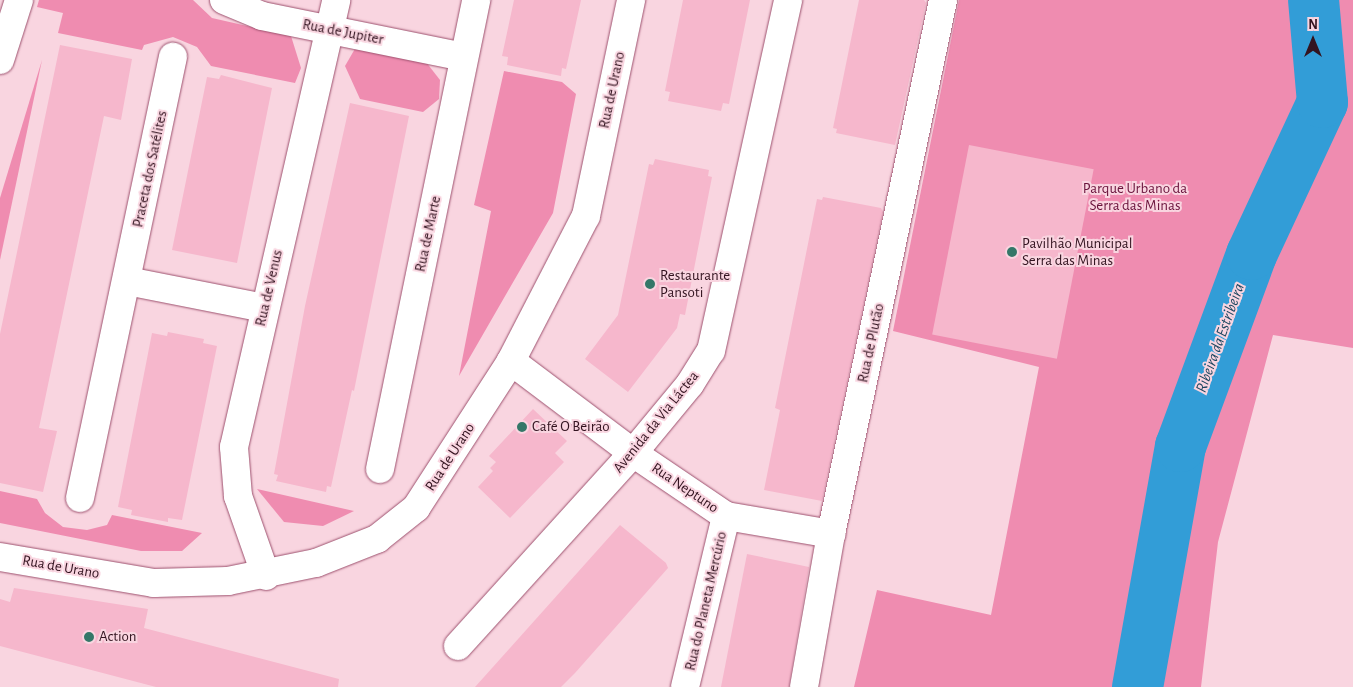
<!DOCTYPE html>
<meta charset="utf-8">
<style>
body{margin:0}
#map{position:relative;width:1353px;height:687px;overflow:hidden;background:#f9d5e0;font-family:"Alegreya Sans",sans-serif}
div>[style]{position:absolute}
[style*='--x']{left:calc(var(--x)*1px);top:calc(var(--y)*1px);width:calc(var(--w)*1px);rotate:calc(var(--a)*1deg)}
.green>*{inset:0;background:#ef8cb0}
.river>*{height:51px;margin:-25.5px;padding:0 25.5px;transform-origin:25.5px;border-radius:25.5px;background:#329dd7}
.building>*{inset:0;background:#f6b7cc;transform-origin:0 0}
.roads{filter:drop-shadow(0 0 1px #9d516e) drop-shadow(0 0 1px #9d516e)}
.street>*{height:28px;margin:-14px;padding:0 14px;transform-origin:14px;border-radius:14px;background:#fff}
.secondary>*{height:28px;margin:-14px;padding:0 14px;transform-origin:14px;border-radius:14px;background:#fff}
.dots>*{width:14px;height:14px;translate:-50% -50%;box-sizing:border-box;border:2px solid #f9d5e0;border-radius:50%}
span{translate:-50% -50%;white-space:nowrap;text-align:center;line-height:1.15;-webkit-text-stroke:4px #f9d5e0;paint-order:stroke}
.street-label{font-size:15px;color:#331420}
.park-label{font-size:15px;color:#6b143d}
.poi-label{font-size:15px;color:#331420}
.left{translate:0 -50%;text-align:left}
.water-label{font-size:16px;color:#1c465f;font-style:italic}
.north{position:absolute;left:1288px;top:15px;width:50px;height:50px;-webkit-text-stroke:4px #f9d5e0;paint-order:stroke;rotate:0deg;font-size:14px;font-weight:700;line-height:20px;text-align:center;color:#331420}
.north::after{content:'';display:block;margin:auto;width:18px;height:22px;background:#331420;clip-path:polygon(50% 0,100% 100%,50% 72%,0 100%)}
</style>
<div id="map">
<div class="green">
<i style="clip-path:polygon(39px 0,193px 0,212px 18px,291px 36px,301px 68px,295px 83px,211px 66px,197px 47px,173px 37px,144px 45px,142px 50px,58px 33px,63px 13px,37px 7px)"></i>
<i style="clip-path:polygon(959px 0,1353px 0,1353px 348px,1273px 335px,1218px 542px,1201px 687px,854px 687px,877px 590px,991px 615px,1039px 367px,893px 331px)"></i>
<i style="clip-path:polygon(356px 47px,426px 62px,440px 80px,439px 99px,423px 112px,360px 99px,345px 66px)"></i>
<i style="clip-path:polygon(42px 60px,0 260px,0 198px)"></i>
<i style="clip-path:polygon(504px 71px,562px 82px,576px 94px,553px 213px,459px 376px,491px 211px,474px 205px)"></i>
<i style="clip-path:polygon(257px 489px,354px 511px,323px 526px,284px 522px)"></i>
<i style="clip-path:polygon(0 491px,37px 499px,45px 513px,63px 527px,87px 530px,107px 525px,112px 515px,202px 533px,182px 551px,141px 551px,0 523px)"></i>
</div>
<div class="river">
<i style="--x:1137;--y:687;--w:245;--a:-79.9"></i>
<i style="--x:1180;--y:446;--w:205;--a:-69.7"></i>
<i style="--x:1251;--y:254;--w:168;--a:-65"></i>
<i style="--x:1322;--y:102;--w:102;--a:-95"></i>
</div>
<div class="building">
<i style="clip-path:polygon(514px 0,581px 0,566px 69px,562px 68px,561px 76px,507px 65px,508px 57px,502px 56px)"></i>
<i style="clip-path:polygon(683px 0,750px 0,729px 104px,723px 103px,721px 111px,668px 101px,670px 92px,665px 91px)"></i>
<i style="clip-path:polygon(859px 0,924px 0,926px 3px,895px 145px,836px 133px,837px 129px,833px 128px)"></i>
<i style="clip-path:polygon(60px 45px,132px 59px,121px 120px,104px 116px,39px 428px,57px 431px,43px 492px,0 483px,0 334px)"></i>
<i style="clip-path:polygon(221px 75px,272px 88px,237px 263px,172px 250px,207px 77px,219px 79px)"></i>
<i style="clip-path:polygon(350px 103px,409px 116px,354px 391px,352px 390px,331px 487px,327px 486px,326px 492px,276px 481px,278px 475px,274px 474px,305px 306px)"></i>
<i style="left:969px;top:145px;width:127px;height:193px;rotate:11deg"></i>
<i style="clip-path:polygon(655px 159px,709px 170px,708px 176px,712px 177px,685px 315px,680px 314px,677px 328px,628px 392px,585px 359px,618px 315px,649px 164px,653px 165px)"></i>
<i style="clip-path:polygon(823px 197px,881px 208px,883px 212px,822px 501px,764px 490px,780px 410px,775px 408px,817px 199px,822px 200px)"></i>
<i style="clip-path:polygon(168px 332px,204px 339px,203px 343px,217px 346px,182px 520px,168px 518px,168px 522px,131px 515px,132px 510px,118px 507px,152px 333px,167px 336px)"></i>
<i style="clip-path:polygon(533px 409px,567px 441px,555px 453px,564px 462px,510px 518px,478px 487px,493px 471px,490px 468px,496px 462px,489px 456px)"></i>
<i style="clip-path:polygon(620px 525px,666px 563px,668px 568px,575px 673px,561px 687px,475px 687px)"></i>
<i style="clip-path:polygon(747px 554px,809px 567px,789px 687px,721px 687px)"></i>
<i style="clip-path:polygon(14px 588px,148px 609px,144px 628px,339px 679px,338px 687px,156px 687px,0 646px,0 599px,10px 602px)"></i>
</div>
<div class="roads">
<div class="street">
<i style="--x:224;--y:0;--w:41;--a:22.8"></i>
<i style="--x:262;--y:16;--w:206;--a:11.5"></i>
<i style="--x:127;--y:281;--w:140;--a:11.1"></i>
<i style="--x:511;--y:361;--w:153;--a:37"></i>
<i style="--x:633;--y:453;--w:112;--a:34.1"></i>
<i style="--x:726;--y:516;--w:107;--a:9.7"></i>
<i style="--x:380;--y:469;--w:479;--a:-78.4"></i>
<i style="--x:80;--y:498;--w:451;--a:-78.1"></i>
<i style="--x:266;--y:576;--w:85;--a:-109.3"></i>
<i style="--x:238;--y:496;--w:49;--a:-94.7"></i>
<i style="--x:234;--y:447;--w:458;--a:-77.1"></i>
<i style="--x:458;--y:646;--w:261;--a:-47.8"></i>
<i style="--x:633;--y:453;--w:89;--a:-50.4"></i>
<i style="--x:690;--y:384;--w:39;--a:-58"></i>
<i style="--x:711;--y:351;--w:359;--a:-77.6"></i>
<i style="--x:685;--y:687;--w:176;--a:-76.5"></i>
<i style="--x:804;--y:687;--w:155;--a:-80"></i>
<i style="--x:831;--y:534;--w:546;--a:-78.15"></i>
</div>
<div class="secondary">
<i style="--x:0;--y:60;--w:63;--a:-72.4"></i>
<i style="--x:0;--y:557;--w:156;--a:9.6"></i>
<i style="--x:154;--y:583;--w:74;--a:-1.5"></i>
<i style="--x:228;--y:581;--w:90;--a:-11.6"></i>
<i style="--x:316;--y:563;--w:66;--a:-21.5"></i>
<i style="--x:377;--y:539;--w:50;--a:-38.5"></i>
<i style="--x:416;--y:508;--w:175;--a:-57.1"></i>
<i style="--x:511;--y:361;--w:163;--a:-62.7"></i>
<i style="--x:586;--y:216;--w:221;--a:-78.2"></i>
</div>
</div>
<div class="dots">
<i style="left:1012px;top:252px;background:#347768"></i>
<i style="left:650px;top:284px;background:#347768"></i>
<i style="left:522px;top:427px;background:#347768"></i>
<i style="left:89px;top:637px;background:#347768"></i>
</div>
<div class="street-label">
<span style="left:343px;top:32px;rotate:11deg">Rua de Jupiter</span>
<span style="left:612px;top:90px;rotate:-78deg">Rua de Urano</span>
<span style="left:150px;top:169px;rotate:-78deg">Praceta dos Satélites</span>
<span style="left:428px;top:234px;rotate:-78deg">Rua de Marte</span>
<span style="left:269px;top:288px;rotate:-77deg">Rua de Venus</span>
<span style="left:871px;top:343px;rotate:-78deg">Rua de Plutão</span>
<span style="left:656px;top:422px;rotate:-51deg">Avenida da Via Láctea</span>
<span style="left:450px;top:457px;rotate:-57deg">Rua de Urano</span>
<span style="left:685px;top:488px;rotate:34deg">Rua Neptuno</span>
<span style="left:61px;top:567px;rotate:10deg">Rua de Urano</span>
<span style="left:706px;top:601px;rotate:-77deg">Rua do Planeta Mercúrio</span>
</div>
<div class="park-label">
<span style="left:1135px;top:197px">Parque Urbano da<br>Serra das Minas</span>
</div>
<div class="poi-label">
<span class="left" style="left:1022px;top:252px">Pavilhão Municipal<br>Serra das Minas</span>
<span class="left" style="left:660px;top:284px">Restaurante<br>Pansoti</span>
<span class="left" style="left:532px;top:427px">Café O Beirão</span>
<span class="left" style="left:99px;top:637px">Action</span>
</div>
<div class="water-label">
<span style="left:1220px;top:338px;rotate:-70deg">Ribeira da Estribeira</span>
</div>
<div class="north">N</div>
</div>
